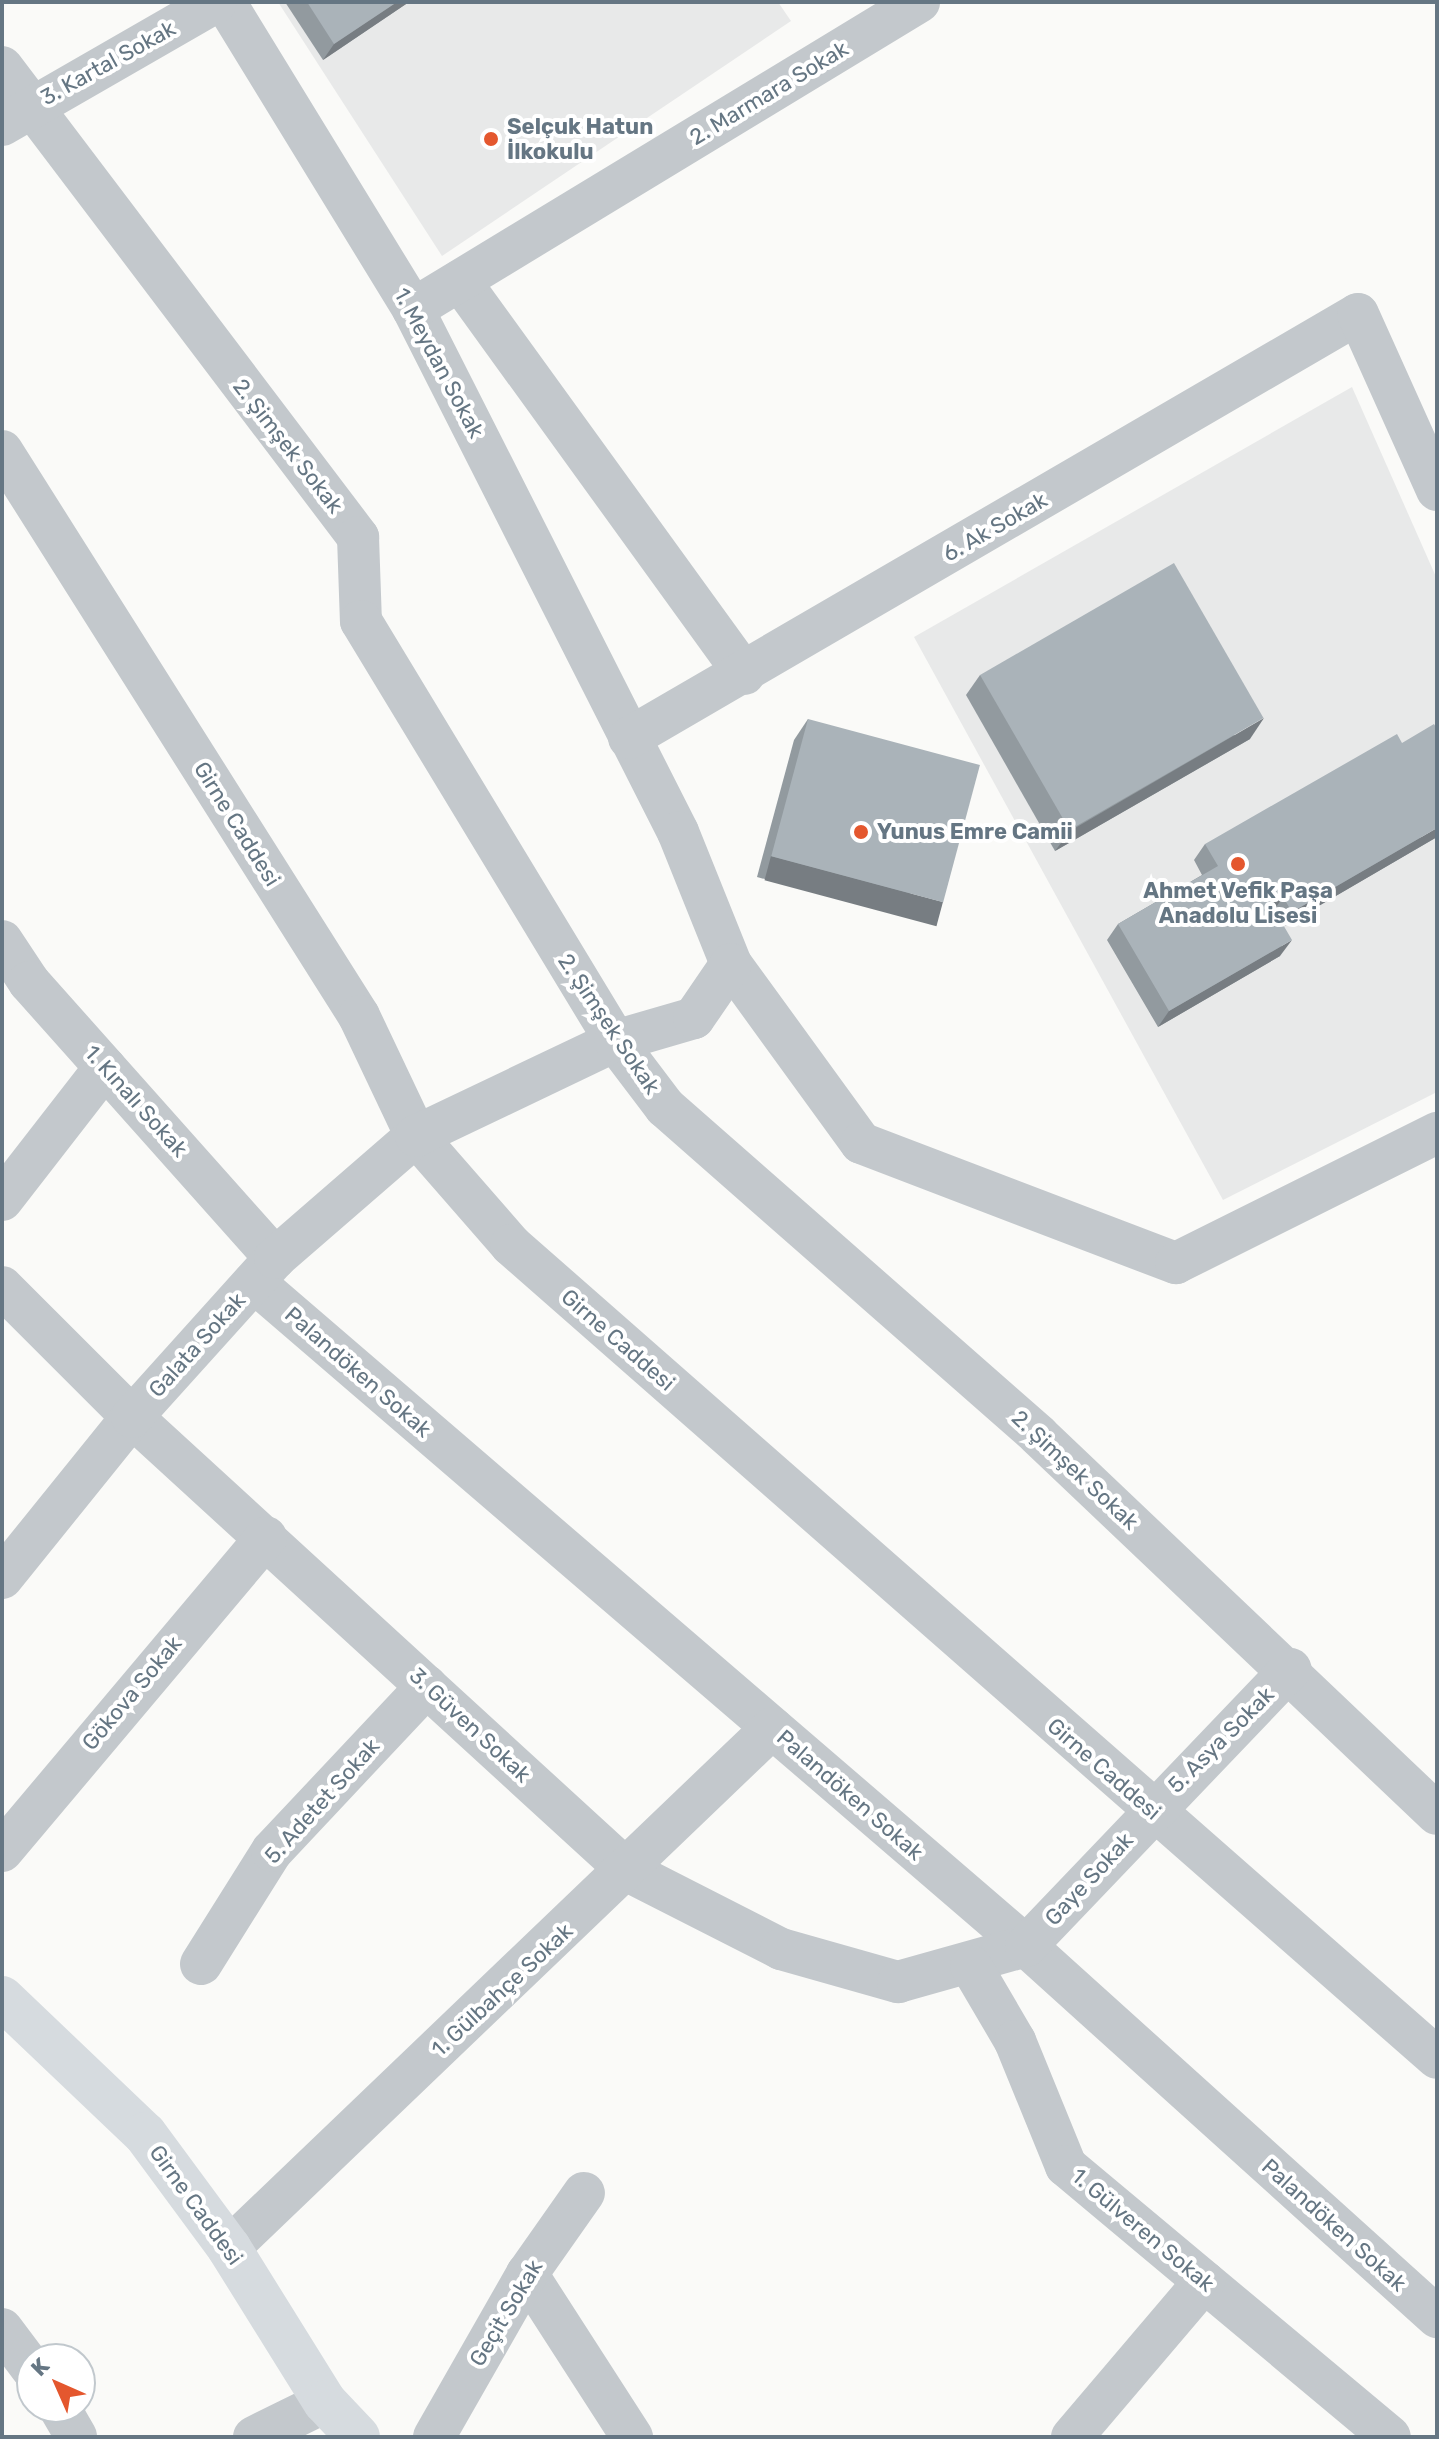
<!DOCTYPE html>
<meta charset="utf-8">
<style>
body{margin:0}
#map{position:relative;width:1439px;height:2439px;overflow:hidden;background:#fafaf8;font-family:Rubik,sans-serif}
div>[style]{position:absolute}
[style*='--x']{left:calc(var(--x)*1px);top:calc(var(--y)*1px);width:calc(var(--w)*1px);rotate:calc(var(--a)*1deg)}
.built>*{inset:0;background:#e8e9e9}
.minor>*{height:42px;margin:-21px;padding:0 21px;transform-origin:21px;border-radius:21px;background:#c3c8cc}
.major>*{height:44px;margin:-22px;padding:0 22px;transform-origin:22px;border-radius:22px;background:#d6dbdf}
.wall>*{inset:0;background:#929a9f}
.shaded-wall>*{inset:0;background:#777d82;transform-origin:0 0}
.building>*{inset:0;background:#aab3b9;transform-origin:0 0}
.dots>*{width:22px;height:22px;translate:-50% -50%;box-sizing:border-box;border:4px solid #fff;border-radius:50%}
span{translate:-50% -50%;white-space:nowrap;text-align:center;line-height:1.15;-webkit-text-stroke:8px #fff;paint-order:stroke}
.street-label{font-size:22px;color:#657683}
.poi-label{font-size:22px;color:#657683;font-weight:700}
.left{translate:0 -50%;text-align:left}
.frame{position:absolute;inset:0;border:4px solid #657683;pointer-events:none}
.north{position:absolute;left:16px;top:2343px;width:80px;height:80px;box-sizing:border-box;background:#fff;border:2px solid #c1c8cd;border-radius:50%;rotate:315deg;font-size:22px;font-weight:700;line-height:32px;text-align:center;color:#657683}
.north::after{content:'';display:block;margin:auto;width:28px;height:36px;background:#e4572e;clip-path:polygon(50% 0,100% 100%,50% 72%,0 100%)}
</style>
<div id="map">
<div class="built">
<i style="clip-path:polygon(278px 2px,778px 2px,791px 21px,442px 256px)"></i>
<i style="clip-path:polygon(1352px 387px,1437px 579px,1437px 1092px,1223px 1200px,914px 637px)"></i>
</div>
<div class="minor">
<i style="--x:225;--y:2;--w:360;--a:58.5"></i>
<i style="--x:413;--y:309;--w:586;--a:63.13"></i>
<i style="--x:678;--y:832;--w:142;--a:68.1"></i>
<i style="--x:731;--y:964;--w:221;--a:54"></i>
<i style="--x:861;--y:1143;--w:337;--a:20.9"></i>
<i style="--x:1176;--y:1263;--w:292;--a:-26.5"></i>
<i style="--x:2;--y:67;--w:590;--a:52.86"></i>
<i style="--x:358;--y:537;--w:84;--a:88"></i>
<i style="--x:361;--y:621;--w:491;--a:58.8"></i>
<i style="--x:615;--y:1041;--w:83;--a:52.9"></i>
<i style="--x:665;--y:1107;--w:497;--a:41.3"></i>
<i style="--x:1038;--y:1435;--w:550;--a:43.53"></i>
<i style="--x:2;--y:125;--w:247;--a:-29.9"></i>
<i style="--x:460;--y:281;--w:485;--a:54.1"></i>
<i style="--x:413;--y:309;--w:592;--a:-31.25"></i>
<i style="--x:2;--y:451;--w:668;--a:57.71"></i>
<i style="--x:359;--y:1016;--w:133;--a:64.6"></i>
<i style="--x:416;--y:1136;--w:145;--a:48.9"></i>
<i style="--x:511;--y:1245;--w:1232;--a:41.28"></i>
<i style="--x:629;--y:738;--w:843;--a:-30.18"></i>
<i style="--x:1358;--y:314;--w:193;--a:65.8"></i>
<i style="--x:2;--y:941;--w:49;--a:56.6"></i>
<i style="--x:29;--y:982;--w:370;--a:48.3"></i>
<i style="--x:2;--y:1200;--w:168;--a:-52.2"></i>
<i style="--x:254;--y:1282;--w:1018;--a:40.7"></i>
<i style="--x:1026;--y:1946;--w:554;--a:42.07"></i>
<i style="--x:2;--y:1287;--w:184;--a:45"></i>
<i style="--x:132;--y:1417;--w:672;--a:42.47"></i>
<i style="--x:628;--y:1871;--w:172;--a:27"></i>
<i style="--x:781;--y:1949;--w:122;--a:15.8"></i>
<i style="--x:898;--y:1982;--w:133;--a:-15.7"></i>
<i style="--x:1026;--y:1946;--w:383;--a:-46.3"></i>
<i style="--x:2;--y:1578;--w:207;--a:-51.1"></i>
<i style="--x:132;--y:1417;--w:214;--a:-48"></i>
<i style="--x:275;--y:1258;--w:186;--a:-40.9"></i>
<i style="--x:416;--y:1136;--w:221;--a:-25.5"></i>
<i style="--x:615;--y:1041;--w:82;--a:-16.2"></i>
<i style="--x:694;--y:1018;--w:65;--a:-55.6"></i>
<i style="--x:2;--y:1851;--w:410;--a:-49.9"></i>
<i style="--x:201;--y:1964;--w:133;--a:-57.9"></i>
<i style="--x:272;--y:1851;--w:226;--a:-46.8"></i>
<i style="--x:971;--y:1966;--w:87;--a:59.6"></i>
<i style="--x:1015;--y:2041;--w:135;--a:67.8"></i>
<i style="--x:1066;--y:2166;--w:422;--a:39.9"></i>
<i style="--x:229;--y:2248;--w:752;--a:-43.76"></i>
<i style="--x:527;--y:2274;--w:194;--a:57.2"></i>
<i style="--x:2;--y:2329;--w:50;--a:53.1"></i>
<i style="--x:59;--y:2407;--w:34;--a:60"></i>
<i style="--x:254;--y:2437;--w:79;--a:-26.2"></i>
<i style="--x:434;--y:2437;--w:188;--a:-60.3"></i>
<i style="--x:527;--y:2274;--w:99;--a:-54.9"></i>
<i style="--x:1072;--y:2437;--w:204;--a:-49.6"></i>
</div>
<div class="major">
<i style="--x:2;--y:1998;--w:197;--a:43.6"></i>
<i style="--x:145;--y:2134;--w:142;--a:53.6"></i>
<i style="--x:229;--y:2248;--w:181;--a:58.1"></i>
<i style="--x:325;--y:2402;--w:48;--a:46.7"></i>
</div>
<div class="wall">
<i style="clip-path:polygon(285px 2px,409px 2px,323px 60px)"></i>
<i style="clip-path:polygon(980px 675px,1250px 739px,1055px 851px,966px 695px)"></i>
<i style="clip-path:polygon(808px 719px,928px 923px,757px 877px,794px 740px)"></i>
<i style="clip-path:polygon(1437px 837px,1284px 926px,1280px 956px,1158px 1027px,1107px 940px,1118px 924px,1202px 875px,1194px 860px,1205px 844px)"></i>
</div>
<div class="shaded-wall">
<i style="clip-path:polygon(397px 2px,409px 2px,323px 60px,334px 44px)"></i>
<i style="clip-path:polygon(1264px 718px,1250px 739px,1055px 851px,1070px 831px)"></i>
<i style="clip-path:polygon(1437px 828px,1437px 837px,1281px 928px,1292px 912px)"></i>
<i style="left:771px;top:856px;width:178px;height:25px;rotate:15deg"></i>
<i style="clip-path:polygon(1283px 897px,1272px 913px,1271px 904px)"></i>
<i style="clip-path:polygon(1292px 940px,1280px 956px,1158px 1027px,1169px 1011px)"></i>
</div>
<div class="building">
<i style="clip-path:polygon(307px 2px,397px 2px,334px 44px)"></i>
<i style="left:1174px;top:563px;width:179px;height:224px;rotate:60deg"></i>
<i style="left:808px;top:719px;width:178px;height:142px;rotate:15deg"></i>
<i style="clip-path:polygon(1434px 724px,1437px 729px,1437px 828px,1292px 912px,1283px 897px,1271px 904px,1292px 940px,1169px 1011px,1118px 924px,1218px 866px,1205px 844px,1397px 734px,1402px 743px)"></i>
</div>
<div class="dots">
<i style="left:491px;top:139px;background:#e4572e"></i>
<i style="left:861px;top:832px;background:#e4572e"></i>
<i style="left:1238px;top:864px;background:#e4572e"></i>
</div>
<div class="street-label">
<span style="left:108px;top:63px;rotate:-29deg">3. Kartal Sokak</span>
<span style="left:769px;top:93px;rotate:-31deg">2. Marmara Sokak</span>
<span style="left:439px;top:363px;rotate:62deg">1. Meydan Sokak</span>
<span style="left:288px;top:446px;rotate:52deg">2. Şimşek Sokak</span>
<span style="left:995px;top:527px;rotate:-30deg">6. Ak Sokak</span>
<span style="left:237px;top:824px;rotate:58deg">Girne Caddesi</span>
<span style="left:609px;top:1024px;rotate:56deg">2. Şimşek Sokak</span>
<span style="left:136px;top:1101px;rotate:48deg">1. Kınalı Sokak</span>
<span style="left:618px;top:1340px;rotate:41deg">Girne Caddesi</span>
<span style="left:197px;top:1345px;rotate:-48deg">Galata Sokak</span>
<span style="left:358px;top:1372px;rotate:41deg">Palandöken Sokak</span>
<span style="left:1075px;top:1470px;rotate:43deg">2. Şimşek Sokak</span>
<span style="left:132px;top:1693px;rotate:-50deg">Gökova Sokak</span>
<span style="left:470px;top:1725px;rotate:43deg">3. Güven Sokak</span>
<span style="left:1221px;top:1740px;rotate:-45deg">5. Asya Sokak</span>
<span style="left:1104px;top:1769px;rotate:41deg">Girne Caddesi</span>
<span style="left:850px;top:1795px;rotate:41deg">Palandöken Sokak</span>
<span style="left:322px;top:1801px;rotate:-48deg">5. Adetet Sokak</span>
<span style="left:1089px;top:1879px;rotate:-47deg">Gaye Sokak</span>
<span style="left:502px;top:1990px;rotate:-43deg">1. Gülbahçe Sokak</span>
<span style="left:196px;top:2205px;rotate:54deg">Girne Caddesi</span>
<span style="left:1334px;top:2225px;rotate:42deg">Palandöken Sokak</span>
<span style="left:1143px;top:2230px;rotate:40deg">1. Gülveren Sokak</span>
<span style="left:506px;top:2313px;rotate:-59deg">Geçit Sokak</span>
</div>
<div class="poi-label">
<span class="left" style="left:507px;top:139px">Selçuk Hatun<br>İlkokulu</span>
<span class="left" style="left:877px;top:832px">Yunus Emre Camii</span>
<span style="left:1238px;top:903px">Ahmet Vefik Paşa<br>Anadolu Lisesi</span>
</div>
<div class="frame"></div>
<div class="north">K</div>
</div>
